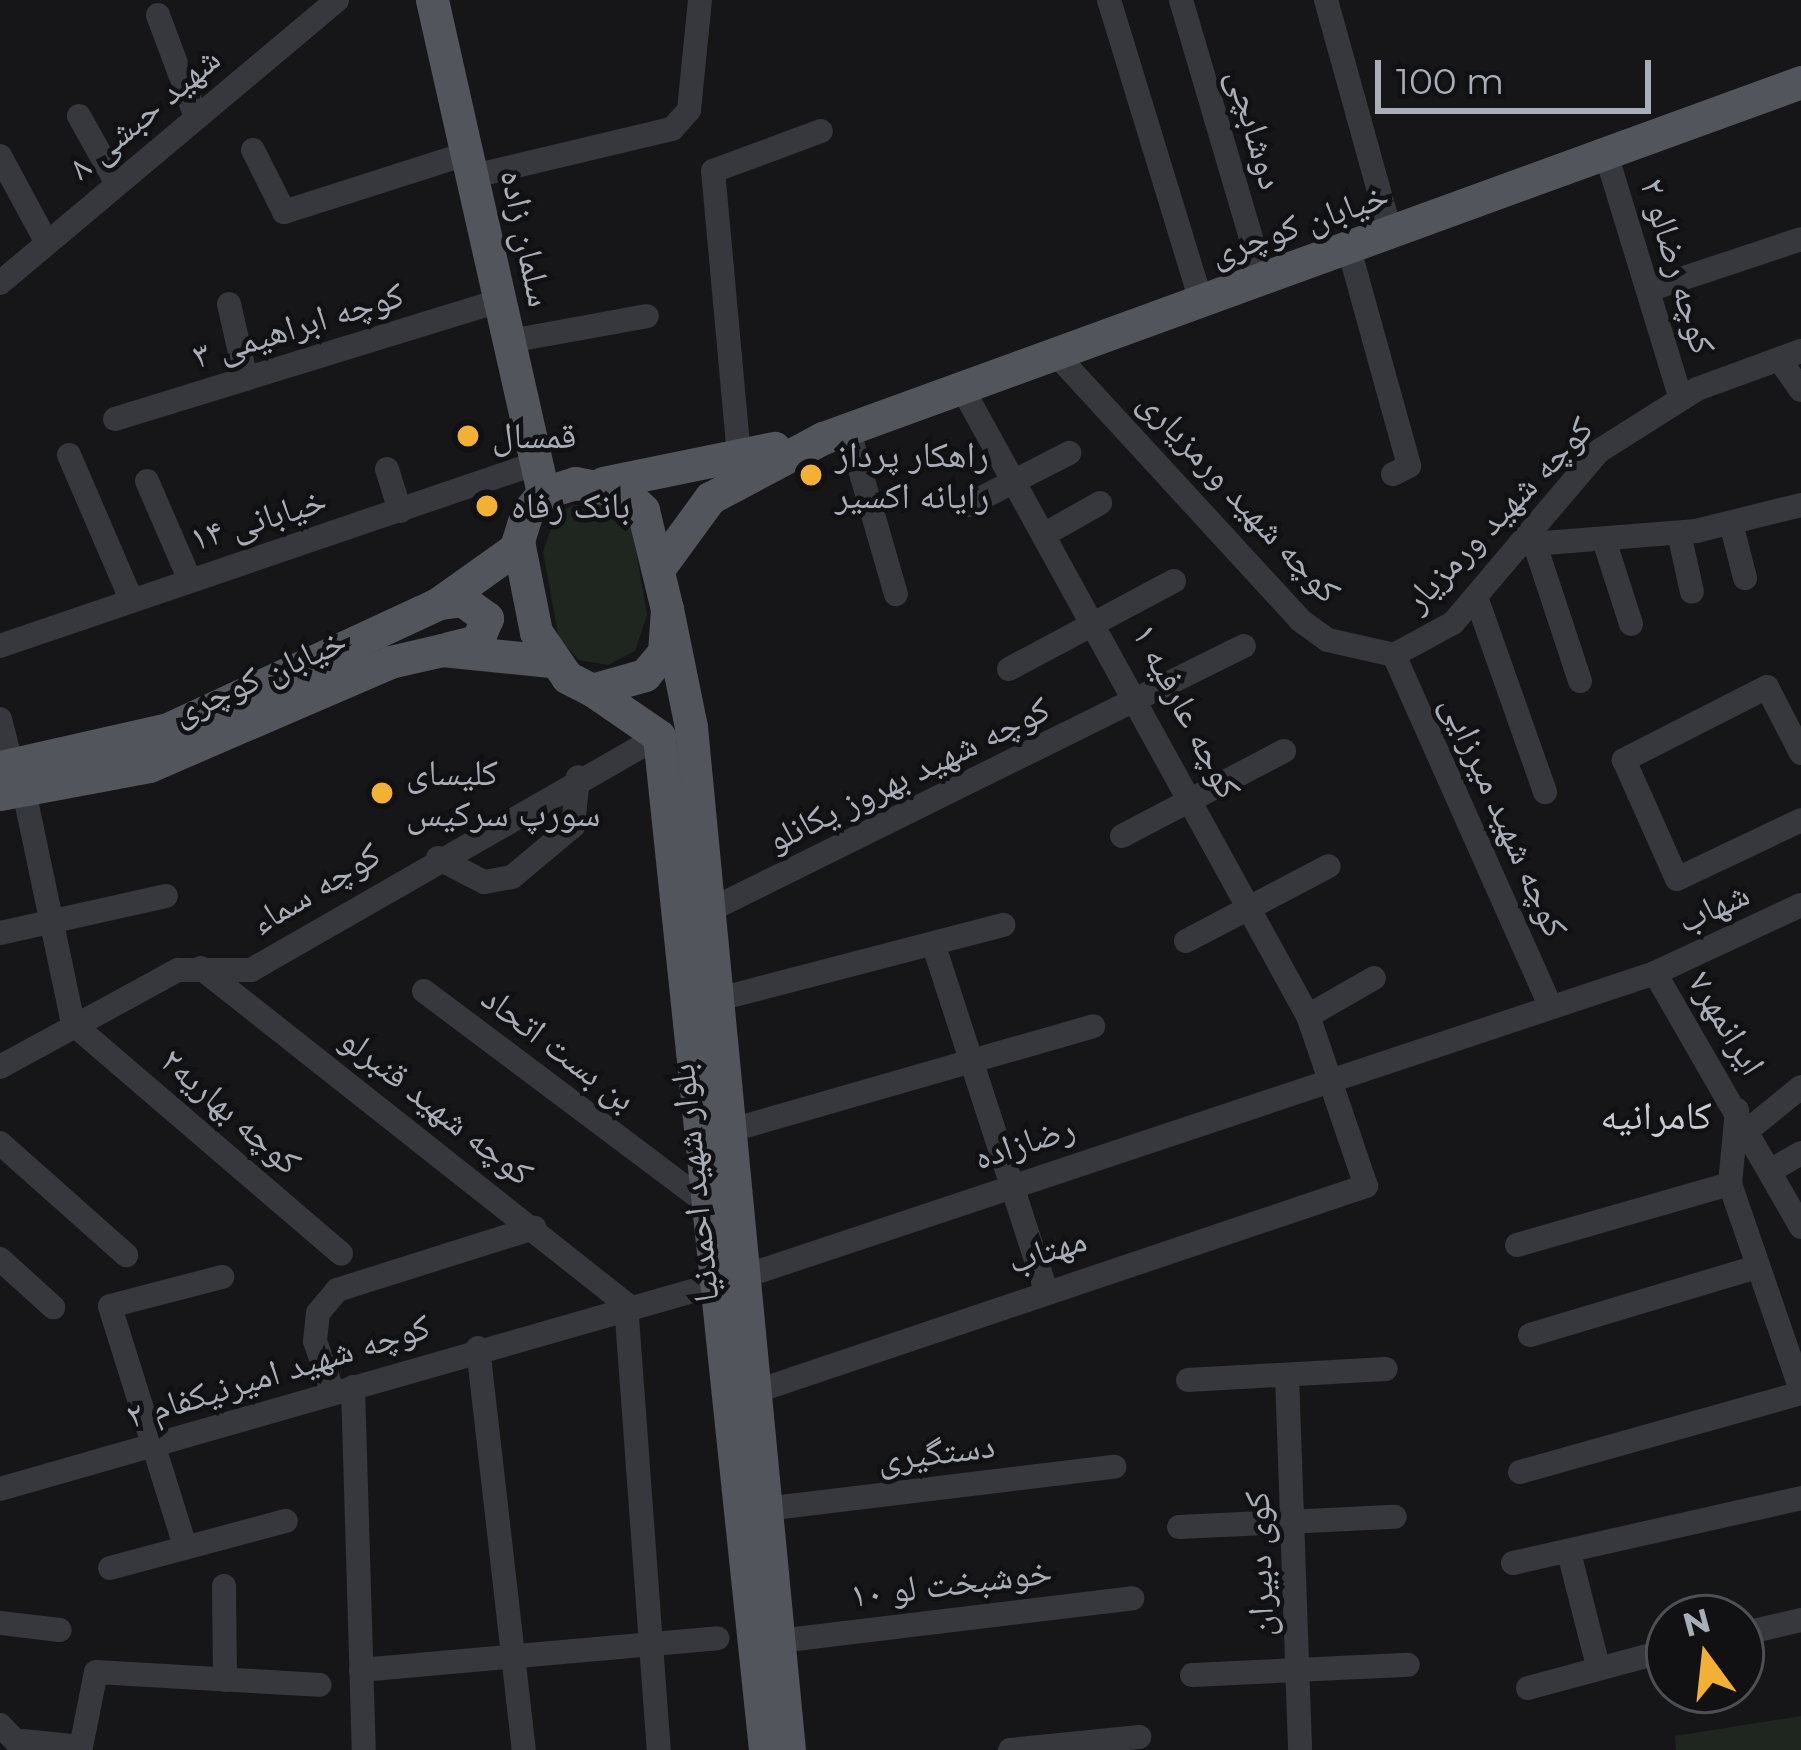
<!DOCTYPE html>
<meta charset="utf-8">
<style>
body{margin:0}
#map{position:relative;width:1801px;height:1750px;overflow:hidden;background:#161618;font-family:Montserrat,"Noto Naskh Arabic",sans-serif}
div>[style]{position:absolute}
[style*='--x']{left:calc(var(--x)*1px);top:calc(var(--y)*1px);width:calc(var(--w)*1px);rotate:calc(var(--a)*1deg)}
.green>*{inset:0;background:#1e261f}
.minor>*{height:24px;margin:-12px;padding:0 12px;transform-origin:12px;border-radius:12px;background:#37383d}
.major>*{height:33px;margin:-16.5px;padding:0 16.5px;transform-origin:16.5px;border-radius:16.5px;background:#53555c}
.dots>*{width:33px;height:33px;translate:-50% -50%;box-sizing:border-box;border:6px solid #111113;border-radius:50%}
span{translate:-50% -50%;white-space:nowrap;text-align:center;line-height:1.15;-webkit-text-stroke:9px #111113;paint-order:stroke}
.street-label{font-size:36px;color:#a8adb8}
.poi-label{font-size:36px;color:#a8adb8}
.left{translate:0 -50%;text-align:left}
.neighbourhood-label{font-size:39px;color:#c9ccd4}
.north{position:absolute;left:1645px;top:1594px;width:120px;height:120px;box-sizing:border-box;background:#111113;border:3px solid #4d4f55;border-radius:50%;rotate:345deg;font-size:33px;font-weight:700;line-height:48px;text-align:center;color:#a8adb8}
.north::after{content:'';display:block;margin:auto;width:42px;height:54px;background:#f2b134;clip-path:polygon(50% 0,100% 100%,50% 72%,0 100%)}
.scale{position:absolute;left:1375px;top:60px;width:276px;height:54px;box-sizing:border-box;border:6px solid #a8adb8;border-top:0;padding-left:15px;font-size:36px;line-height:42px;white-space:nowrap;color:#a8adb8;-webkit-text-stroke:9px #111113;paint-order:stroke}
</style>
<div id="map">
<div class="green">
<i style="clip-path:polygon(583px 500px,612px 506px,632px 528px,647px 615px,635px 651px,608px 665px,579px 660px,559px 639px,543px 552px,556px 514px)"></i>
<i style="clip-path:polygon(1801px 1716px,1801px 1750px,1676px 1750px,1675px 1736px)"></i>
</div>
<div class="minor">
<i style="--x:1109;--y:0;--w:314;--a:73"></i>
<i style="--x:1181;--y:0;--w:291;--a:73.6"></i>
<i style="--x:1326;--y:0;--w:243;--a:74.5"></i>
<i style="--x:158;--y:15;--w:109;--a:69.6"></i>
<i style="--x:79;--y:116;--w:78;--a:60.8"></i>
<i style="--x:253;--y:150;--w:69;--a:63.4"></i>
<i style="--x:284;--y:212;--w:194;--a:-17.7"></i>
<i style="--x:1606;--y:154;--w:256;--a:73"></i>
<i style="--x:0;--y:156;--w:99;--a:61.6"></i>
<i style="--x:474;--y:176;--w:204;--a:-13.4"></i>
<i style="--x:672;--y:129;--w:25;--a:-48"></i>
<i style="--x:689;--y:110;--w:111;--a:-84.3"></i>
<i style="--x:1349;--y:249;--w:225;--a:74.5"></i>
<i style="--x:1409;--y:466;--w:18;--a:153"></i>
<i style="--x:0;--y:283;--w:440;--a:-40"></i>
<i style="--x:1648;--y:290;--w:161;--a:-18.4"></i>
<i style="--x:229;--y:304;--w:77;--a:77.2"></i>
<i style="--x:510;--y:341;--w:139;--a:-10.3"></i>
<i style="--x:1053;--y:351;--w:365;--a:47.4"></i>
<i style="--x:1300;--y:620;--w:34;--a:36"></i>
<i style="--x:1328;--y:640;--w:68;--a:12.8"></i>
<i style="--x:1394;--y:655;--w:67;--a:-28.5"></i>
<i style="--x:1453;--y:623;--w:226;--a:-49.7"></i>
<i style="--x:1599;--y:451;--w:116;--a:-32.3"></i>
<i style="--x:1697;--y:389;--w:111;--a:-20.1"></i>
<i style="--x:1784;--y:366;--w:29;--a:55"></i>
<i style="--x:115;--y:419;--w:404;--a:-17.1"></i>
<i style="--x:848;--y:428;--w:173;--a:73.9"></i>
<i style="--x:69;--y:455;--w:157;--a:66.7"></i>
<i style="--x:739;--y:456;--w:286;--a:-95.2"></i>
<i style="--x:713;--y:171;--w:115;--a:-20.3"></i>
<i style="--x:387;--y:469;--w:44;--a:72.8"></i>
<i style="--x:147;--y:481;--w:106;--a:66.6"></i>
<i style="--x:968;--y:505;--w:114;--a:-27.2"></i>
<i style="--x:1731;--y:523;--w:57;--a:75.7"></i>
<i style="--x:1047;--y:533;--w:61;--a:-29.5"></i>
<i style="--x:1679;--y:533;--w:60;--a:77.6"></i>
<i style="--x:1605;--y:543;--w:85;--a:72.2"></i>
<i style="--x:1519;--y:545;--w:178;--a:-4.5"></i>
<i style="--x:1696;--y:531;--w:108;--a:-13.9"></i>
<i style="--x:1537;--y:551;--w:137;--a:71.7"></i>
<i style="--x:1476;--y:597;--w:207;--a:70.5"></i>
<i style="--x:0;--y:646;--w:567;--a:-18.82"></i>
<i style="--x:1394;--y:655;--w:385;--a:66"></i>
<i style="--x:1009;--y:669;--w:187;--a:-28.1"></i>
<i style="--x:0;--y:719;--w:49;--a:75.7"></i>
<i style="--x:1801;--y:753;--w:74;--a:-117.3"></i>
<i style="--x:1767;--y:687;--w:161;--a:153"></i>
<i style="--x:1624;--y:760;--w:130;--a:66"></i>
<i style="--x:1677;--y:879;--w:137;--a:-25.4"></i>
<i style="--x:24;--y:791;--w:238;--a:78.1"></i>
<i style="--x:73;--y:1024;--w:353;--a:40.6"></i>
<i style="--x:1122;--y:836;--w:183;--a:-27.7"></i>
<i style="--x:438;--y:858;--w:52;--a:27.6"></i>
<i style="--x:484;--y:882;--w:28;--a:-10"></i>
<i style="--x:512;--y:877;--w:80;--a:-39.9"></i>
<i style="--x:573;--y:826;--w:49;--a:-84.2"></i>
<i style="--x:706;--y:912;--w:600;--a:-26.31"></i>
<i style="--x:0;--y:933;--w:170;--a:-12.6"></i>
<i style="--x:1186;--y:941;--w:161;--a:-27.7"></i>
<i style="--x:934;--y:946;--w:360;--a:72"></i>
<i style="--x:201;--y:968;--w:542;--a:38.33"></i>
<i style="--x:626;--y:1304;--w:447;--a:85.8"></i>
<i style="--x:1655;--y:973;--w:293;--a:60.1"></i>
<i style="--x:424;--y:991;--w:356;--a:36.9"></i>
<i style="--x:715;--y:1000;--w:298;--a:-14.6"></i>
<i style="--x:1308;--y:1016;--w:76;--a:-29.9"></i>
<i style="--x:0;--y:1067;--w:203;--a:-28.6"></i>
<i style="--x:178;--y:970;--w:73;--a:0"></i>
<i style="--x:251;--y:970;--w:470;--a:-29.8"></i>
<i style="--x:1737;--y:1110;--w:74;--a:95.4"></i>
<i style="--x:1730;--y:1184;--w:218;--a:71"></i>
<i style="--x:1748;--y:1130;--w:68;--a:-39.1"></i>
<i style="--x:728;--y:1131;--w:380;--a:-16"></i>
<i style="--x:0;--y:1143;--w:169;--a:41.6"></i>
<i style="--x:1770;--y:1171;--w:36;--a:-30"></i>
<i style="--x:1517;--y:1245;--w:222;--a:-16"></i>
<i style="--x:0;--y:1259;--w:72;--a:42.2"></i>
<i style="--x:742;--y:1277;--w:962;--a:-18.42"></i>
<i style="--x:1655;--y:973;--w:161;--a:-25"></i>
<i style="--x:1530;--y:1335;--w:234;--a:-16.7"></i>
<i style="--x:478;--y:1348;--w:405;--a:83.5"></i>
<i style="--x:1287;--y:1375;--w:375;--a:88"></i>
<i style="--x:1188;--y:1380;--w:198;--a:-3.2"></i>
<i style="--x:353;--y:1387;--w:363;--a:88.3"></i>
<i style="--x:754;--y:1392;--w:646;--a:-18.6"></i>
<i style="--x:1366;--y:1186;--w:180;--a:-108.8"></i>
<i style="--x:1308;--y:1016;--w:719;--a:-118.85"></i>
<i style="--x:333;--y:1393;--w:55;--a:-109.1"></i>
<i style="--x:315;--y:1341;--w:28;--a:-84"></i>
<i style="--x:318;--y:1313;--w:30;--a:-50"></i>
<i style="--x:337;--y:1290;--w:207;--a:-17.5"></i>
<i style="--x:1520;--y:1472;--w:292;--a:-15.7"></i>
<i style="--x:0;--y:1489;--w:746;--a:-15.96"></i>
<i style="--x:765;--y:1509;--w:352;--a:-6.9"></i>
<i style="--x:1179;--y:1527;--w:216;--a:-2.7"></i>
<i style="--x:185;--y:1546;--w:251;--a:-107.4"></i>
<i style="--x:110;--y:1306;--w:116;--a:-14.5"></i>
<i style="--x:1569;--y:1553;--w:117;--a:75.6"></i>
<i style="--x:1513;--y:1563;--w:295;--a:-12.7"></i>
<i style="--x:110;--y:1568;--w:182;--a:-15"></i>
<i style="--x:224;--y:1586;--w:94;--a:89.4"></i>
<i style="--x:0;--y:1623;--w:60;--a:6.7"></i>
<i style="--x:1741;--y:1634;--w:62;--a:-13.1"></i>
<i style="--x:779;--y:1641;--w:356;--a:-6.9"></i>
<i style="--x:361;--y:1670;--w:358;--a:-5.1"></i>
<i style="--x:1192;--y:1675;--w:216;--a:-2.7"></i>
<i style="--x:1528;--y:1688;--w:146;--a:-15.1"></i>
<i style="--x:0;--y:1725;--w:35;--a:46"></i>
<i style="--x:23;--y:1741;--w:58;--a:5.9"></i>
<i style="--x:81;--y:1747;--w:76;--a:-78.7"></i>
<i style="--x:96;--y:1672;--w:224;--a:3.3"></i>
<i style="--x:1010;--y:1750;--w:130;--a:-5.8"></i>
</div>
<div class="major">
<i style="--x:432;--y:0;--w:505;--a:77.31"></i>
<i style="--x:603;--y:483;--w:175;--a:-11.6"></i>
<i style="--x:659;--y:568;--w:87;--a:-53.9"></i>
<i style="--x:710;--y:498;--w:128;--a:-28"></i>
<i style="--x:823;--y:438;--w:1041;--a:-20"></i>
<i style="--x:439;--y:603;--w:23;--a:-7"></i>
<i style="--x:462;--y:600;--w:31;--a:36"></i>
<i style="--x:487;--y:618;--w:25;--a:113"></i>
<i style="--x:477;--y:641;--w:29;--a:166"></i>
<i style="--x:667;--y:609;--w:43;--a:94"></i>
<i style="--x:664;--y:652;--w:30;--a:130"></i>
<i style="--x:645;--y:675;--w:55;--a:164.2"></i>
<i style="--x:592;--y:690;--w:28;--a:-153"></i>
<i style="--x:567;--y:677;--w:55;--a:-124.6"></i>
<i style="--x:536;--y:632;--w:93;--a:-101.2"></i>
<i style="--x:518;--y:541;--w:28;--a:-73"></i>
<i style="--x:526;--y:514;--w:27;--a:-51"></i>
<i style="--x:543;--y:493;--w:34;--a:-17"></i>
<i style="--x:575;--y:483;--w:50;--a:10.4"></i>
<i style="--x:624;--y:492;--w:26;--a:43"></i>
<i style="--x:643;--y:510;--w:102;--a:76.4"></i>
<i style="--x:667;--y:609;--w:120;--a:78.5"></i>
<i style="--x:691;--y:727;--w:1028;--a:84.53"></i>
<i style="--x:592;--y:690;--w:81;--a:34.5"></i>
<i style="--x:659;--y:736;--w:1020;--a:84.03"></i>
<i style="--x:0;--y:767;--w:172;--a:-12.7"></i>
<i style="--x:168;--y:729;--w:299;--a:-24.9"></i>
<i style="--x:439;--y:603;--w:98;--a:-35.5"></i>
<i style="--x:0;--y:794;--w:152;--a:-10.6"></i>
<i style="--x:149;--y:766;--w:262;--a:-23.3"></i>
<i style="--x:390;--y:662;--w:53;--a:-13"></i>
<i style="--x:442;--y:650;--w:110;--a:5.8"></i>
</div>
<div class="dots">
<i style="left:468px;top:436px;background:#f2b134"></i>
<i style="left:811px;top:475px;background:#f2b134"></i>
<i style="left:487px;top:506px;background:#f2b134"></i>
<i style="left:382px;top:793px;background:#f2b134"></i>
</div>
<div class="street-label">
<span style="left:144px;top:113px;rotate:-40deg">شهید حبشی ۸</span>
<span style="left:1256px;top:129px;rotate:74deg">دوشابچی</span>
<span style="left:1299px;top:224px;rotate:-19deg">خیابان کوچری</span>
<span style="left:527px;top:238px;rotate:78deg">سلمان زاده</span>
<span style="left:1678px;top:266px;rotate:73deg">کوچه رضالو ۲</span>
<span style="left:298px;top:325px;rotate:-17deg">کوچه ابراهیمی ۳</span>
<span style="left:1240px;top:496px;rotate:47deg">کوچه شهید ورمزیاری</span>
<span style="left:1498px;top:514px;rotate:-46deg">کوچه شهید ورمزیار</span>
<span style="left:258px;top:519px;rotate:-17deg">خیابانی ۱۴</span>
<span style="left:259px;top:676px;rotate:-24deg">خیابان کوچری</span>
<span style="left:1187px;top:711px;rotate:62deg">کوچه عارفیه ۱</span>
<span style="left:908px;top:774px;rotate:-26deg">کوچه شهید بهروز یکانلو</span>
<span style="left:1505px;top:816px;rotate:66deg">کوچه شهید میرزایی</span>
<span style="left:315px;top:888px;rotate:-31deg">کوچه سماء</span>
<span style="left:1713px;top:907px;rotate:-25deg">شهاب</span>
<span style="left:1727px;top:1023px;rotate:59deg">ایرانمهر۷</span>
<span style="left:559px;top:1048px;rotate:37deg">بن بست اتحاد</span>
<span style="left:437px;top:1106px;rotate:38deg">کوچه شهید قنبرلو</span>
<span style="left:231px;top:1111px;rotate:41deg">کوچه بهاریه۲</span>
<span style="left:1024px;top:1142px;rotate:-18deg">رضازاده</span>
<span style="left:694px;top:1183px;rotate:-96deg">بلوار شهید احمدنیا</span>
<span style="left:1047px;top:1250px;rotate:-18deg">مهتاب</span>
<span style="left:278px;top:1371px;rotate:-17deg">کوچه شهید امیرنیکفام ۲</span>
<span style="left:936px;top:1452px;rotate:-7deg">دستگیری</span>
<span style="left:1259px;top:1564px;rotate:-92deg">کوی دبیران</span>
<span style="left:951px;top:1583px;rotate:-7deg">خوشبخت لو ۱۰</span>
</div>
<div class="poi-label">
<span class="left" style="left:492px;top:436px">قمسال</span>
<span class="left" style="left:835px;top:475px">راهکار پرداز<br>رایانه اکسیر</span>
<span class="left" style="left:511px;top:506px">بانک رفاه</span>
<span class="left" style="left:406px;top:793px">کلیسای<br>سورپ سرکیس</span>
</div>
<div class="neighbourhood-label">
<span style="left:1656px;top:1115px">کامرانیه</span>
</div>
<div class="north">N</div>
<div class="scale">100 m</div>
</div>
